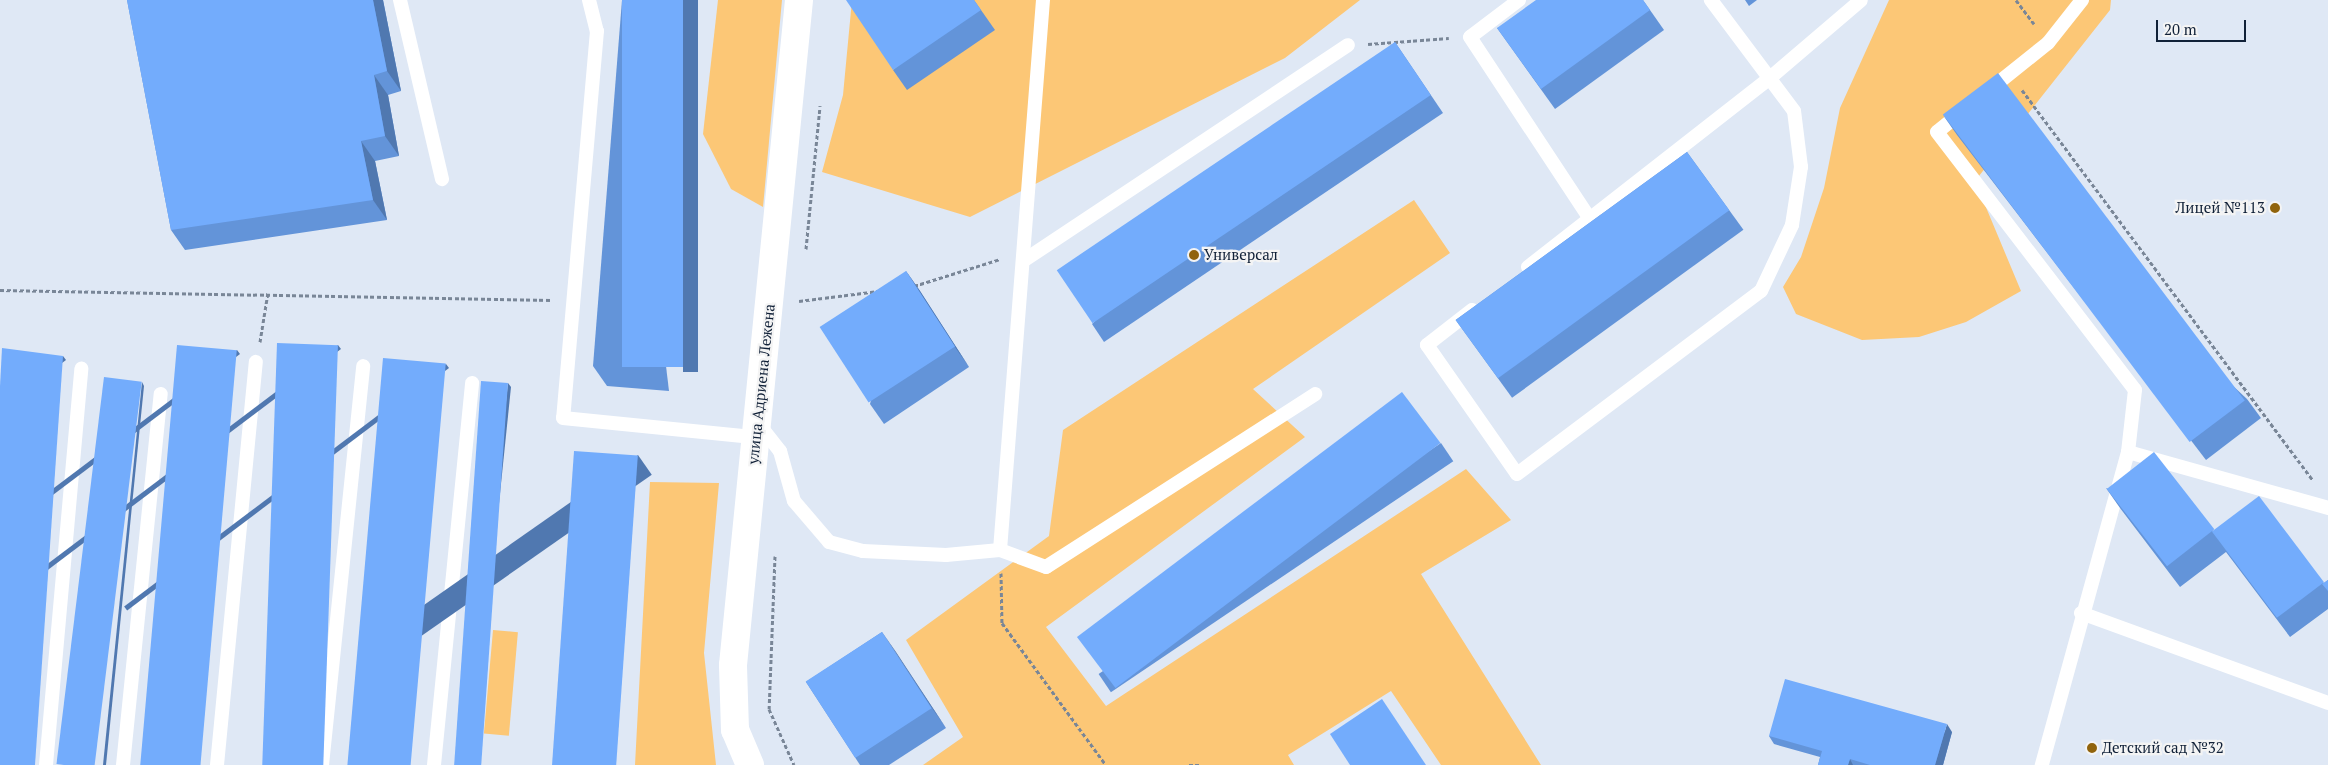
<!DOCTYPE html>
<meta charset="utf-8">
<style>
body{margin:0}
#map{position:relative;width:2328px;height:765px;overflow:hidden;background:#dfe8f5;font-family:"PT Serif",serif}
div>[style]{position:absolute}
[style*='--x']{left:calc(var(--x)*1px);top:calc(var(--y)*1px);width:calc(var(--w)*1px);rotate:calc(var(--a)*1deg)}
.green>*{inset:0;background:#fcc776;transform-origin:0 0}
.path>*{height:3px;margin-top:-1.5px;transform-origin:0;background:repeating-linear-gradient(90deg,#798697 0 4px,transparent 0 6.5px)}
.service>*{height:14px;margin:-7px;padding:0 7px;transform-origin:7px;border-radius:7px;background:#fff}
.tertiary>*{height:28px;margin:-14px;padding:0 14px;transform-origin:14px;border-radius:14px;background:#fff}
.wall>*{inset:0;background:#6394d9;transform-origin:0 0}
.shaded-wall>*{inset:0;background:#5078b0;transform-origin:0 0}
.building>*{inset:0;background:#73acfc;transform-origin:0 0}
.dots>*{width:14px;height:14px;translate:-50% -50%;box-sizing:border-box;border:2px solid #f4f4f4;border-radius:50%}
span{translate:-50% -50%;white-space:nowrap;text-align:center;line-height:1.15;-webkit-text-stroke:4.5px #f4f4f4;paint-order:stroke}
.poi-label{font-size:15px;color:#112138}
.right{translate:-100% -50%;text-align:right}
.left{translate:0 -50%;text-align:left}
.street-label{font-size:15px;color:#112138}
.scale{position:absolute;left:2156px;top:20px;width:90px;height:22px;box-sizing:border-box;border:2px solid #112138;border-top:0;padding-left:6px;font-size:15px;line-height:18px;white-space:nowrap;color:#112138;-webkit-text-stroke:4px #f4f4f4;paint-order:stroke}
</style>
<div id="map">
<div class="green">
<i style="clip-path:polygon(718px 0,782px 0,763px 207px,731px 189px,703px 134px)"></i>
<i style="clip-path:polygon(852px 0,1360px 0,1285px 58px,970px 217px,822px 172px,843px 95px)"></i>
<i style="clip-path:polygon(1889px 0,2111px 0,2110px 10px,1975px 181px,2021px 291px,1966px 322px,1919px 337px,1862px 340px,1796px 314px,1783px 287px,1801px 257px,1824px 188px,1840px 108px)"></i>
<i style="clip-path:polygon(1414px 200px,1450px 253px,1253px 389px,1305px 437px,1046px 627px,1106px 706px,1466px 469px,1511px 520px,1421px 574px,1541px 765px,1441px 765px,1391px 691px,1288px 755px,1294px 765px,923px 765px,963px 737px,906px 640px,1049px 536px,1063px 430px)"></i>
<i style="clip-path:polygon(650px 482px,719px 483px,704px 653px,716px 765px,635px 765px)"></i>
<i style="left:493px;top:630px;width:25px;height:104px;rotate:5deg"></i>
</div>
<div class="path">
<i style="--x:2016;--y:0;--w:30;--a:53"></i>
<i style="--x:1368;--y:44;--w:81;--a:-4.2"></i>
<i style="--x:2022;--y:90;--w:487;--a:53.3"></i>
<i style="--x:806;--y:249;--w:144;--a:-84.4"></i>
<i style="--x:914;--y:286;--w:90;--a:-17.4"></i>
<i style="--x:0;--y:290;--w:552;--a:1.04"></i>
<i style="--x:799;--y:301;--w:80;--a:-7.2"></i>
<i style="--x:260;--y:342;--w:51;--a:-80.9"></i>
<i style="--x:775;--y:556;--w:153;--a:92.2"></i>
<i style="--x:769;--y:709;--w:61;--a:65.9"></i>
<i style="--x:1001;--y:573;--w:50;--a:88.9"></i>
<i style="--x:1002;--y:623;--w:176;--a:53.8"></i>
<i style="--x:1189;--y:765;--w:10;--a:0"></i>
</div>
<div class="service">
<i style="--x:400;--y:0;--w:184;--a:76.8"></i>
<i style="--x:589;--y:0;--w:32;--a:76"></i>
<i style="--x:597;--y:31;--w:388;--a:95"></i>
<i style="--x:563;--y:418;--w:193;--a:5.7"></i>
<i style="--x:1519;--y:0;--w:61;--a:142.9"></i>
<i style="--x:1470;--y:37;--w:218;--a:56.6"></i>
<i style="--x:1988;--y:91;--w:77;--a:-38.7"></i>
<i style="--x:2048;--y:43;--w:55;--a:-51.7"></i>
<i style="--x:1963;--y:111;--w:33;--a:141"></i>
<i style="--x:1937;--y:132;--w:325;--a:52.5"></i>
<i style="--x:2135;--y:390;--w:62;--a:96.4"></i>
<i style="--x:2128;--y:452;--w:325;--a:105.4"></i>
<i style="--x:1023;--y:261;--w:390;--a:-33.6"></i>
<i style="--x:1528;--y:267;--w:308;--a:-38"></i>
<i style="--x:1771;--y:77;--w:118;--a:-40.5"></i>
<i style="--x:1472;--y:310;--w:57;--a:142.1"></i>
<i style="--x:1427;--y:345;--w:157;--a:55.1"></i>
<i style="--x:1517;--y:474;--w:305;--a:-36.9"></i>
<i style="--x:1761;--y:291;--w:73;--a:-64.8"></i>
<i style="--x:1792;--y:225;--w:59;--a:-81.2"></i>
<i style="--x:1801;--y:167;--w:56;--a:-97.1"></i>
<i style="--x:1794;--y:111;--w:139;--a:-126.8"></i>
<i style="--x:758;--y:423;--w:36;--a:52"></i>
<i style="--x:780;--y:451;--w:52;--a:74.4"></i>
<i style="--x:794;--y:501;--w:54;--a:49.5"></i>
<i style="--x:829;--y:542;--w:35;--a:15"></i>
<i style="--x:863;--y:551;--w:83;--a:2.8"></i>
<i style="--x:946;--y:555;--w:54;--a:-5.3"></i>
<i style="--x:1000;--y:550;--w:552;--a:-85.53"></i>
<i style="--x:2128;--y:452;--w:208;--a:15.6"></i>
<i style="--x:1000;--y:550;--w:49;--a:20.3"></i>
<i style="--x:1046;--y:567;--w:320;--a:-32.7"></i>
<i style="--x:2081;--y:613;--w:263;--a:20"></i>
<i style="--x:46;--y:765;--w:398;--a:-84.9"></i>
<i style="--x:123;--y:765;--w:373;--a:-84.2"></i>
<i style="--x:217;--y:765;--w:405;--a:-84.5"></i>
<i style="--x:322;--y:765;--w:401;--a:-84.1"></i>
<i style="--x:434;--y:765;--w:384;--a:-84.3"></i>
</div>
<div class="tertiary">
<i style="--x:750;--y:765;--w:38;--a:-113"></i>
<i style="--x:735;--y:730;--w:65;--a:-91.8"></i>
<i style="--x:733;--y:665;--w:668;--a:-84.33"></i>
</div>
<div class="wall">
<i style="clip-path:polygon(127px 0,383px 0,401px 91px,388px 95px,399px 156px,375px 161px,387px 220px,185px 250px,171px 230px)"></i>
<i style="clip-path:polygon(622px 0,669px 391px,607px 386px,593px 366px)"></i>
<i style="clip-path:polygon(974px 0,995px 30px,907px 90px,893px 70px)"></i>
<i style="clip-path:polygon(1643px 0,1664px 30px,1555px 109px,1497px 28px)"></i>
<i style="clip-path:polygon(1745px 0,1757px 0,1749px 6px)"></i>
<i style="clip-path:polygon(1395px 42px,1443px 113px,1104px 342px,1092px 324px)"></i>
<i style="clip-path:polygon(1943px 115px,2247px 399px,2261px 418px,2206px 460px,1957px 135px)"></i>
<i style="left:1687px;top:152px;width:96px;height:286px;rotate:54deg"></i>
<i style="clip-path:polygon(906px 271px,920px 291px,969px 367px,884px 424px,870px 404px)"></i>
<i style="left:1441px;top:443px;width:22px;height:413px;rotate:56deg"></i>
<i style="clip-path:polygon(2106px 488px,2214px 531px,2324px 583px,2328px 580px,2328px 609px,2290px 637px,2226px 552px,2180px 587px,2120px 508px)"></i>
<i style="clip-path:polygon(882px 632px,946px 728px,889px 765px,860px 765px,806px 682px)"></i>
<i style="clip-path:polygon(1952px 732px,1943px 765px,1818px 765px,1820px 757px,1774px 744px,1769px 736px)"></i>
</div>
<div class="shaded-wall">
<i style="clip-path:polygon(373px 0,383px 0,401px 91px,387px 71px)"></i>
<i style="left:683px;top:0;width:15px;height:372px"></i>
<i style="clip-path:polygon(374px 75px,388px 95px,399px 156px,385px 136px)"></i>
<i style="clip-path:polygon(361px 141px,375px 161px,387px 220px,373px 200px)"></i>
<i style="clip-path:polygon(906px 271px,920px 291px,969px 367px,955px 347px)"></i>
<i style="left:338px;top:345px;width:5px;height:422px;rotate:53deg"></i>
<i style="left:237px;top:350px;width:5px;height:417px;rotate:53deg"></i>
<i style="left:63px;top:356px;width:5px;height:410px;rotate:53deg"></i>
<i style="left:446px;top:364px;width:5px;height:403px;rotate:53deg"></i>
<i style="clip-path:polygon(142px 382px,144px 386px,106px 765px,103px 765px)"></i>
<i style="clip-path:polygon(508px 383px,511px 387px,472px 765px,468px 765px)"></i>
<i style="left:638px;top:455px;width:24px;height:311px;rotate:55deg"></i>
<i style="clip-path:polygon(882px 632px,896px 652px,946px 728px,932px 708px)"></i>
<i style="clip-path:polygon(1947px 724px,1952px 732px,1943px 765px,1935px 765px)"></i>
<i style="clip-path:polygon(1850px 759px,1853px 765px,1848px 765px)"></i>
</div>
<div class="building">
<i style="clip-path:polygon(127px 0,373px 0,387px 71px,374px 75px,385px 136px,361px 141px,373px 200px,171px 230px)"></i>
<i style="left:622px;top:0;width:61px;height:367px"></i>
<i style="clip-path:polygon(846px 0,974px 0,981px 10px,893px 70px)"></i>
<i style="clip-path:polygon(1536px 0,1643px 0,1650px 10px,1541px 89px,1497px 28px)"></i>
<i style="left:1395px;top:42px;width:64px;height:408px;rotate:56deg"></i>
<i style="left:1998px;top:73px;width:410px;height:69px;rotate:53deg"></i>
<i style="left:1687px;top:152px;width:72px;height:286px;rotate:54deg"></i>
<i style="left:906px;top:271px;width:90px;height:103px;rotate:57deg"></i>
<i style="left:277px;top:343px;width:61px;height:424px;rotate:2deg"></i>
<i style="left:177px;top:345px;width:60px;height:422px;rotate:5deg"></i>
<i style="clip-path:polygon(2px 348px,63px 356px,35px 765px,0 765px,0 386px)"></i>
<i style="left:383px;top:358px;width:63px;height:409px;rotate:5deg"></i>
<i style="left:104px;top:377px;width:38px;height:390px;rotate:7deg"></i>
<i style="left:481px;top:381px;width:27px;height:386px;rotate:4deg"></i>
<i style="left:1402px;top:392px;width:64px;height:407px;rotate:53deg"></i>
<i style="left:574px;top:451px;width:64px;height:315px;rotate:4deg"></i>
<i style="left:2154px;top:452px;width:98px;height:60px;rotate:52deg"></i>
<i style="left:2259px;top:496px;width:108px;height:59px;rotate:53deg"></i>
<i style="clip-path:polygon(2328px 580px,2328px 591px,2322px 584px)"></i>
<i style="left:882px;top:632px;width:91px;height:91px;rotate:57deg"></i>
<i style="clip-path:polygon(1785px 679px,1947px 724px,1935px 765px,1870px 765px,1850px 759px,1848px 765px,1818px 765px,1822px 751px,1769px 736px)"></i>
<i style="clip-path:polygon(1382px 699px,1426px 765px,1350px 765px,1330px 734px)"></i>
</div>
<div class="dots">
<i style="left:2275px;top:208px;background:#90630c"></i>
<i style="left:1194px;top:255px;background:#90630c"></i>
<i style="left:2092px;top:748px;background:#90630c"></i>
</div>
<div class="poi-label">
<span class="right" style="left:2265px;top:208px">Лицей №113</span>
<span class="left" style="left:1204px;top:255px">Универсал</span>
<span class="left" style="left:2102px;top:748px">Детский сад №32</span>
</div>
<div class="street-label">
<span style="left:761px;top:384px;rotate:-84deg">улица Адриена Лежена</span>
</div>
<div class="scale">20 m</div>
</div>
